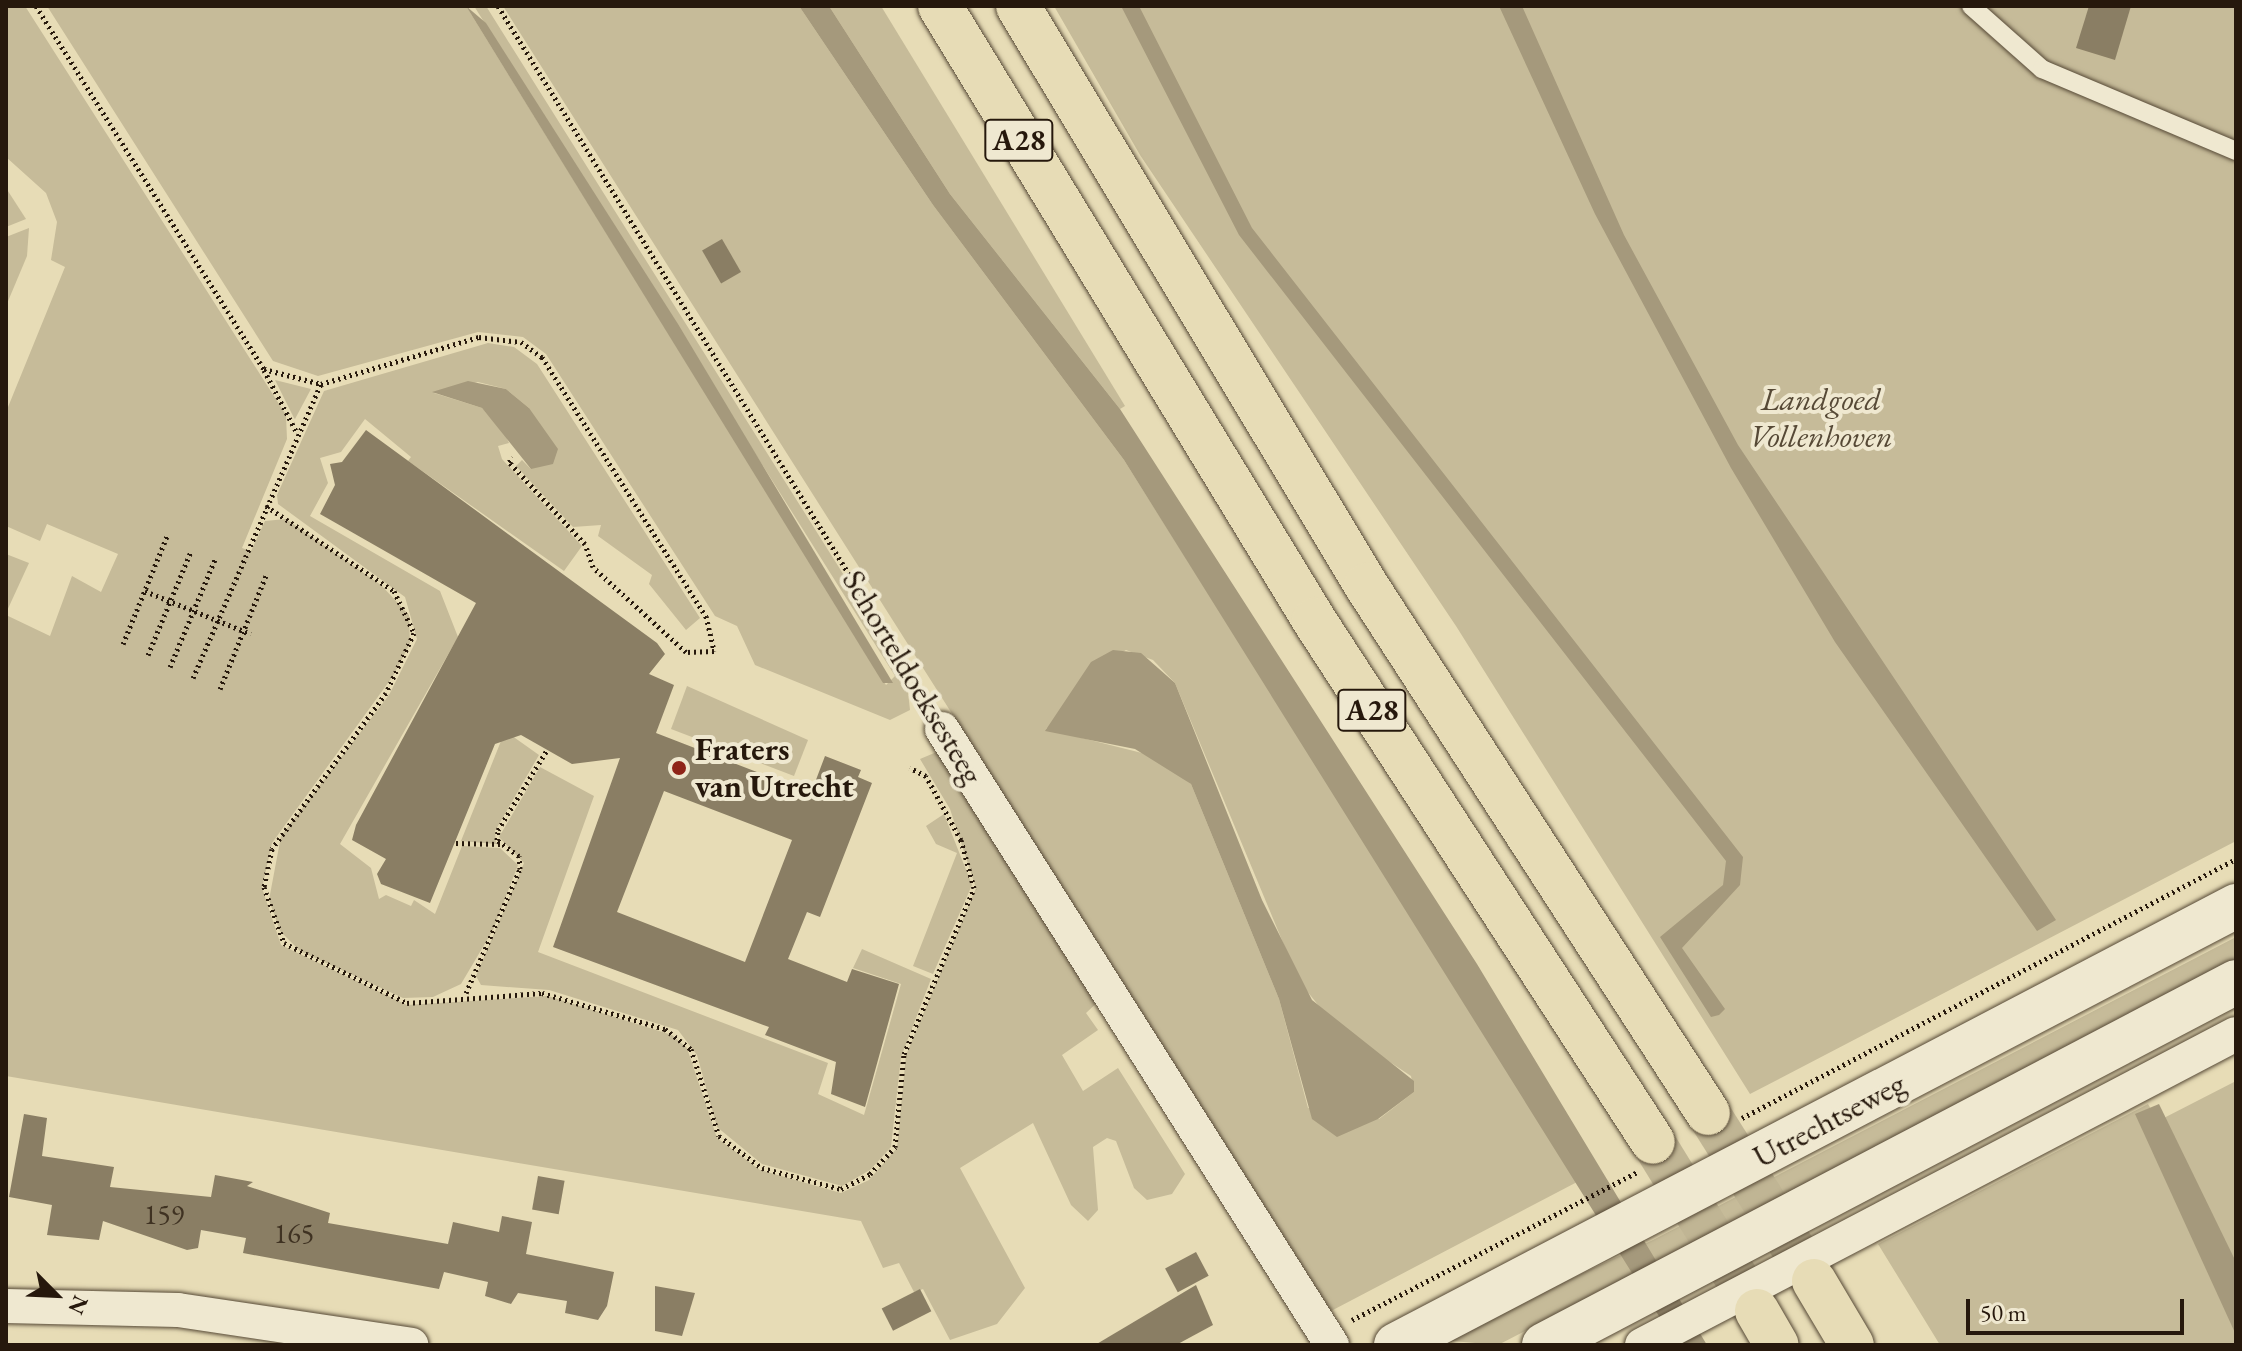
<!DOCTYPE html>
<style>
body{margin:0}
#map{position:relative;width:2242px;height:1351px;overflow:hidden;background:#e7dcb6;font-family:"EB Garamond",serif}
div>[style]{position:absolute}
[style*='--x']{left:calc(var(--x)*1px);top:calc(var(--y)*1px);width:calc(var(--w)*1px);rotate:calc(var(--a)*1deg)}
.green>*{inset:0;background:#c6bb99}
.water>*{inset:0;background:#a5997c}
.building>*{inset:0;background:#8a7e64;transform-origin:0 0}
.highway-tunnel>*{height:44px;margin-top:-22px;transform-origin:0;background:repeating-linear-gradient(90deg,#c0b594 0 44px,transparent 0 66px)}
.path>*{height:5px;margin-top:-2.5px;transform-origin:0;background:repeating-linear-gradient(90deg,#26180c 0 2px,transparent 0 6px)}
.roads{filter:drop-shadow(0 0 2px #564936) drop-shadow(0 0 2px #564936)}
.lane>*{height:18px;margin:-9px;padding:0 9px;transform-origin:9px;border-radius:9px;background:#efe8d0}
.street>*{height:34px;margin:-17px;padding:0 17px;transform-origin:17px;border-radius:17px;background:#efe8d0}
.secondary>*{height:44px;margin:-22px;padding:0 22px;transform-origin:22px;border-radius:22px;background:#efe8d0}
.highway>*{height:44px;margin:-22px;padding:0 22px;transform-origin:22px;border-radius:22px;background:#e7dcb6}
.dots>*{width:22px;height:22px;translate:-50% -50%;box-sizing:border-box;border:4px solid #efe8d0;border-radius:50%}
span{translate:-50% -50%;white-space:nowrap;text-align:center;line-height:1.15;-webkit-text-stroke:8px #efe8d0;paint-order:stroke}
.number-label{font-size:28px;color:#3f3222}
.number-label span{-webkit-text-stroke-width:0}
.shield-label span{padding:2px 6px;background:#efe8d0;border:2px solid;border-radius:6px;-webkit-text-stroke-width:0}
.shield-label{font-size:30px;color:#26180c;font-weight:700}
.park-label{font-size:32px;color:#564936;font-style:italic}
.street-label{font-size:32px;color:#26180c}
.poi-label{font-size:32px;color:#26180c;font-weight:700}
.left{translate:0 -50%;text-align:left}
.frame{position:absolute;inset:0;border:8px solid #26180c;pointer-events:none}
.north{position:absolute;left:16px;top:1255px;width:80px;height:80px;-webkit-text-stroke:6px #efe8d0;paint-order:stroke;rotate:114deg;font-size:22px;font-weight:700;line-height:32px;text-align:center;color:#26180c}
.north::after{content:'';display:block;margin:auto;width:28px;height:36px;background:#26180c;clip-path:polygon(50% 0,100% 100%,50% 72%,0 100%)}
.scale{position:absolute;left:1966px;top:1299px;width:218px;height:36px;box-sizing:border-box;border:4px solid #26180c;border-top:0;padding-left:10px;font-size:24px;line-height:28px;white-space:nowrap;color:#26180c;-webkit-text-stroke:6px #efe8d0;paint-order:stroke}
</style>
<div id="map">
<div class="green">
<i style="clip-path:polygon(6px 6px,25px 6px,286px 415px,287px 439px,242px 548px,251px 551px,265px 521px,286px 519px,381px 585px,409px 615px,410px 644px,393px 676px,272px 843px,262px 888px,281px 945px,407px 1005px,548px 996px,672px 1035px,687px 1048px,717px 1138px,760px 1170px,841px 1193px,869px 1180px,897px 1148px,906px 1055px,976px 888px,950px 809px,920px 759px,939px 751px,1101px 999px,1086px 1013px,1098px 1030px,1062px 1055px,1083px 1091px,1118px 1068px,1185px 1174px,1172px 1194px,1147px 1200px,1134px 1188px,1116px 1141px,1107px 1138px,1093px 1147px,1098px 1210px,1088px 1221px,1071px 1205px,1033px 1123px,960px 1168px,1025px 1288px,997px 1324px,950px 1340px,923px 1289px,914px 1292px,899px 1263px,883px 1268px,861px 1221px,6px 1076px,6px 615px,50px 636px,72px 576px,101px 592px,118px 554px,47px 524px,40px 541px,6px 526px,6px 412px,65px 267px,51px 260px,57px 222px,46px 193px,6px 157px)"></i>
<i style="clip-path:polygon(47px 6px,466px 6px,886px 685px,895px 676px,474px 6px,486px 6px,906px 674px,910px 710px,890px 720px,755px 665px,737px 626px,715px 616px,546px 354px,523px 337px,478px 332px,318px 376px,273px 361px)"></i>
<i style="clip-path:polygon(evenodd,503px 6px,799px 6px,933px 205px,1124px 460px,1579px 1181px,1331px 1311px,503px 6px,1126px 650px,1153px 660px,1175px 683px,1299px 981px,1334px 1025px,1411px 1076px,1414px 1092px,1379px 1119px,1308px 1108px,1279px 999px,1191px 784px,1154px 756px,1046px 729px,1061px 718px,1087px 672px,1126px 650px)"></i>
<i style="clip-path:polygon(829px 6px,881px 6px,1125px 406px,1120px 409px,950px 194px)"></i>
<i style="clip-path:polygon(1054px 6px,2236px 6px,2236px 841px,1750px 1094px,1456px 626px,1140px 155px)"></i>
<i style="clip-path:polygon(6px 188px,26px 219px,6px 227px)"></i>
<i style="clip-path:polygon(29px 228px,27px 256px,6px 306px,6px 237px)"></i>
<i style="clip-path:polygon(488px 343px,514px 347px,537px 364px,700px 618px,686px 630px,649px 584px,652px 575px,598px 536px,601px 525px,573px 527px,516px 466px,522px 460px,531px 469px,529px 408px,506px 389px,478px 382px,434px 393px,482px 408px,505px 434px,509px 443px,498px 446px,502px 459px,582px 546px,564px 571px,408px 461px,411px 457px,365px 419px,341px 452px,320px 458px,328px 483px,310px 516px,440px 591px,458px 637px,340px 844px,371px 868px,379px 899px,386px 895px,411px 906px,414px 900px,435px 914px,462px 846px,500px 848px,518px 865px,493px 930px,461px 984px,433px 997px,403px 998px,300px 951px,280px 931px,269px 900px,281px 836px,389px 695px,417px 639px,405px 597px,278px 504px,277px 495px,324px 391px)"></i>
<i style="clip-path:polygon(275px 380px,311px 389px,295px 419px,294px 418px)"></i>
<i style="clip-path:polygon(6px 554px,29px 563px,6px 613px)"></i>
<i style="clip-path:polygon(687px 686px,808px 740px,794px 776px,671px 729px)"></i>
<i style="clip-path:polygon(505px 731px,539px 755px,495px 831px,496px 844px,461px 841px)"></i>
<i style="clip-path:polygon(540px 767px,594px 796px,538px 952px,828px 1063px,818px 1094px,864px 1115px,901px 984px,853px 968px,862px 949px,931px 979px,901px 1057px,891px 1147px,870px 1170px,842px 1186px,762px 1164px,717px 1127px,697px 1055px,678px 1030px,549px 990px,481px 985px,476px 976px,524px 863px,499px 837px)"></i>
<i style="clip-path:polygon(944px 814px,972px 885px,933px 974px,913px 966px,957px 853px,936px 844px,926px 826px)"></i>
<i style="clip-path:polygon(2236px 937px,2236px 965px,1498px 1345px,1441px 1340px,1653px 1240px)"></i>
<i style="clip-path:polygon(2236px 1081px,2236px 1345px,1940px 1345px,1878px 1244px,2148px 1104px,2158px 1121px)"></i>
</div>
<div class="water">
<i style="clip-path:polygon(466px 6px,486px 23px,678px 324px,893px 683px,883px 683px)"></i>
<i style="clip-path:polygon(799px 6px,829px 6px,950px 194px,1120px 409px,1477px 964px,1707px 1345px,1677px 1345px,1124px 460px,933px 205px)"></i>
<i style="clip-path:polygon(1121px 6px,1139px 6px,1252px 228px,1743px 857px,1740px 885px,1682px 948px,1725px 1009px,1719px 1015px,1711px 1017px,1660px 937px,1723px 885px,1726px 861px,1239px 235px)"></i>
<i style="clip-path:polygon(1499px 6px,1522px 6px,1624px 235px,1738px 445px,2056px 920px,2037px 931px,1835px 642px,1731px 468px,1595px 214px)"></i>
<i style="clip-path:polygon(468px 381px,506px 389px,529px 408px,558px 449px,553px 464px,531px 469px,482px 408px,432px 392px)"></i>
<i style="clip-path:polygon(1113px 650px,1141px 653px,1175px 683px,1262px 900px,1312px 1000px,1414px 1081px,1414px 1092px,1378px 1119px,1337px 1137px,1312px 1119px,1279px 999px,1191px 784px,1135px 749px,1045px 731px,1091px 662px)"></i>
<i style="clip-path:polygon(2159px 1104px,2236px 1262px,2236px 1335px,2135px 1114px)"></i>
</div>
<div class="building">
<i style="clip-path:polygon(2089px 6px,2131px 6px,2115px 60px,2076px 48px)"></i>
<i style="left:722px;top:239px;width:38px;height:23px;rotate:60deg"></i>
<i style="clip-path:polygon(evenodd,366px 430px,657px 643px,665px 654px,649px 674px,674px 685px,656px 733px,811px 793px,825px 756px,861px 770px,858px 777px,872px 783px,820px 917px,807px 912px,788px 959px,847px 982px,852px 969px,899px 984px,865px 1107px,831px 1094px,836px 1062px,765px 1035px,769px 1027px,553px 947px,620px 758px,572px 764px,521px 735px,495px 744px,430px 903px,381px 884px,377px 874px,386px 859px,352px 840px,356px 825px,476px 603px,320px 514px,335px 485px,330px 464px,342px 462px,366px 430px,664px 791px,792px 840px,745px 962px,617px 912px,664px 791px)"></i>
<i style="clip-path:polygon(24px 1114px,47px 1118px,42px 1156px,114px 1167px,110px 1187px,211px 1197px,215px 1175px,253px 1182px,247px 1186px,330px 1213px,328px 1223px,448px 1244px,453px 1222px,499px 1232px,502px 1216px,532px 1222px,526px 1254px,614px 1272px,607px 1306px,598px 1320px,565px 1313px,567px 1301px,518px 1293px,511px 1304px,485px 1296px,488px 1282px,444px 1272px,439px 1289px,243px 1253px,246px 1238px,201px 1230px,198px 1248px,187px 1250px,103px 1221px,99px 1240px,47px 1235px,52px 1205px,9px 1197px)"></i>
<i style="left:538px;top:1176px;width:27px;height:34px;rotate:10deg"></i>
<i style="left:1196px;top:1252px;width:27px;height:35px;rotate:62deg"></i>
<i style="clip-path:polygon(1196px 1285px,1213px 1325px,1176px 1345px,1095px 1345px)"></i>
<i style="clip-path:polygon(655px 1286px,695px 1293px,682px 1336px,655px 1331px)"></i>
<i style="left:920px;top:1289px;width:25px;height:43px;rotate:63deg"></i>
</div>
<div class="highway-tunnel">
<i style="--x:1708;--y:1113;--w:199;--a:57.8"></i>
<i style="--x:1653;--y:1142;--w:198;--a:58.4"></i>
</div>
<div class="path">
<i style="--x:36;--y:6;--w:429;--a:57.9"></i>
<i style="--x:264;--y:369;--w:59;--a:14.7"></i>
<i style="--x:321;--y:384;--w:165;--a:-16.6"></i>
<i style="--x:479;--y:337;--w:42;--a:6.8"></i>
<i style="--x:521;--y:342;--w:26;--a:36"></i>
<i style="--x:542;--y:357;--w:307;--a:57.7"></i>
<i style="--x:706;--y:616;--w:36;--a:77"></i>
<i style="--x:714;--y:651;--w:28;--a:178"></i>
<i style="--x:686;--y:652;--w:126;--a:-137.6"></i>
<i style="--x:593;--y:567;--w:24;--a:-109"></i>
<i style="--x:585;--y:544;--w:112;--a:-132.8"></i>
<i style="--x:509;--y:462;--w:6;--a:-51"></i>
<i style="--x:498;--y:6;--w:818;--a:58.29"></i>
<i style="--x:264;--y:370;--w:69;--a:62.3"></i>
<i style="--x:266;--y:506;--w:154;--a:33.6"></i>
<i style="--x:394;--y:591;--w:47;--a:64.5"></i>
<i style="--x:414;--y:633;--w:66;--a:115"></i>
<i style="--x:386;--y:693;--w:193;--a:126.2"></i>
<i style="--x:272;--y:849;--w:39;--a:102"></i>
<i style="--x:264;--y:887;--w:59;--a:70.3"></i>
<i style="--x:284;--y:943;--w:137;--a:26"></i>
<i style="--x:407;--y:1003;--w:135;--a:-4.2"></i>
<i style="--x:542;--y:993;--w:128;--a:16.3"></i>
<i style="--x:665;--y:1029;--w:33;--a:38"></i>
<i style="--x:691;--y:1049;--w:91;--a:72.2"></i>
<i style="--x:719;--y:1136;--w:54;--a:36.7"></i>
<i style="--x:762;--y:1168;--w:82;--a:14.9"></i>
<i style="--x:841;--y:1189;--w:33;--a:-27"></i>
<i style="--x:870;--y:1174;--w:37;--a:-47"></i>
<i style="--x:895;--y:1147;--w:93;--a:-84.5"></i>
<i style="--x:904;--y:1054;--w:180;--a:-67.1"></i>
<i style="--x:974;--y:888;--w:50;--a:-105.2"></i>
<i style="--x:961;--y:840;--w:73;--a:-118.7"></i>
<i style="--x:926;--y:776;--w:18;--a:-153"></i>
<i style="--x:145;--y:591;--w:114;--a:22.1"></i>
<i style="--x:123;--y:644;--w:119;--a:-67.8"></i>
<i style="--x:148;--y:655;--w:113;--a:-67.5"></i>
<i style="--x:170;--y:667;--w:119;--a:-67.3"></i>
<i style="--x:193;--y:678;--w:321;--a:-66.5"></i>
<i style="--x:220;--y:689;--w:125;--a:-67.9"></i>
<i style="--x:456;--y:843;--w:44;--a:1.3"></i>
<i style="--x:466;--y:993;--w:135;--a:-66.5"></i>
<i style="--x:520;--y:869;--w:13;--a:-94"></i>
<i style="--x:519;--y:856;--w:27;--a:-144"></i>
<i style="--x:497;--y:840;--w:10;--a:-84"></i>
<i style="--x:498;--y:830;--w:94;--a:-58.5"></i>
<i style="--x:1742;--y:1118;--w:558;--a:-27.67"></i>
<i style="--x:1352;--y:1320;--w:322;--a:-27.4"></i>
</div>
<div class="roads">
<div class="lane">
<i style="--x:1971;--y:6;--w:95;--a:41.6"></i>
<i style="--x:2042;--y:69;--w:211;--a:22.9"></i>
</div>
<div class="street">
<i style="--x:942;--y:729;--w:729;--a:57.66"></i>
<i style="--x:6;--y:1306;--w:172;--a:1.3"></i>
<i style="--x:178;--y:1310;--w:236;--a:8.5"></i>
<i style="--x:1642;--y:1345;--w:670;--a:-27.64"></i>
</div>
<div class="secondary">
<i style="--x:1396;--y:1345;--w:948;--a:-27.59"></i>
<i style="--x:1544;--y:1345;--w:781;--a:-27.68"></i>
</div>
<div class="highway">
<i style="--x:940;--y:6;--w:719;--a:58.65"></i>
<i style="--x:1314;--y:620;--w:622;--a:57"></i>
<i style="--x:1018;--y:6;--w:676;--a:58.99"></i>
<i style="--x:1366;--y:585;--w:629;--a:57.07"></i>
<i style="--x:1814;--y:1281;--w:74;--a:59.3"></i>
<i style="--x:1757;--y:1311;--w:39;--a:60"></i>
</div>
</div>
<div class="dots">
<i style="left:679px;top:768px;background:#8f2418"></i>
</div>
<div class="number-label">
<span style="left:164px;top:1214px">159</span>
<span style="left:294px;top:1233px">165</span>
</div>
<div class="shield-label">
<span style="left:1019px;top:140px">A28</span>
<span style="left:1372px;top:710px">A28</span>
</div>
<div class="park-label">
<span style="left:1821px;top:418px">Landgoed<br>Vollenhoven</span>
</div>
<div class="street-label">
<span style="left:913px;top:677px;rotate:59deg">Schorteldoeksesteeg</span>
<span style="left:1829px;top:1120px;rotate:-28deg">Utrechtseweg</span>
</div>
<div class="poi-label">
<span class="left" style="left:695px;top:768px">Fraters<br>van Utrecht</span>
</div>
<div class="frame"></div>
<div class="north">N</div>
<div class="scale">50 m</div>
</div>
